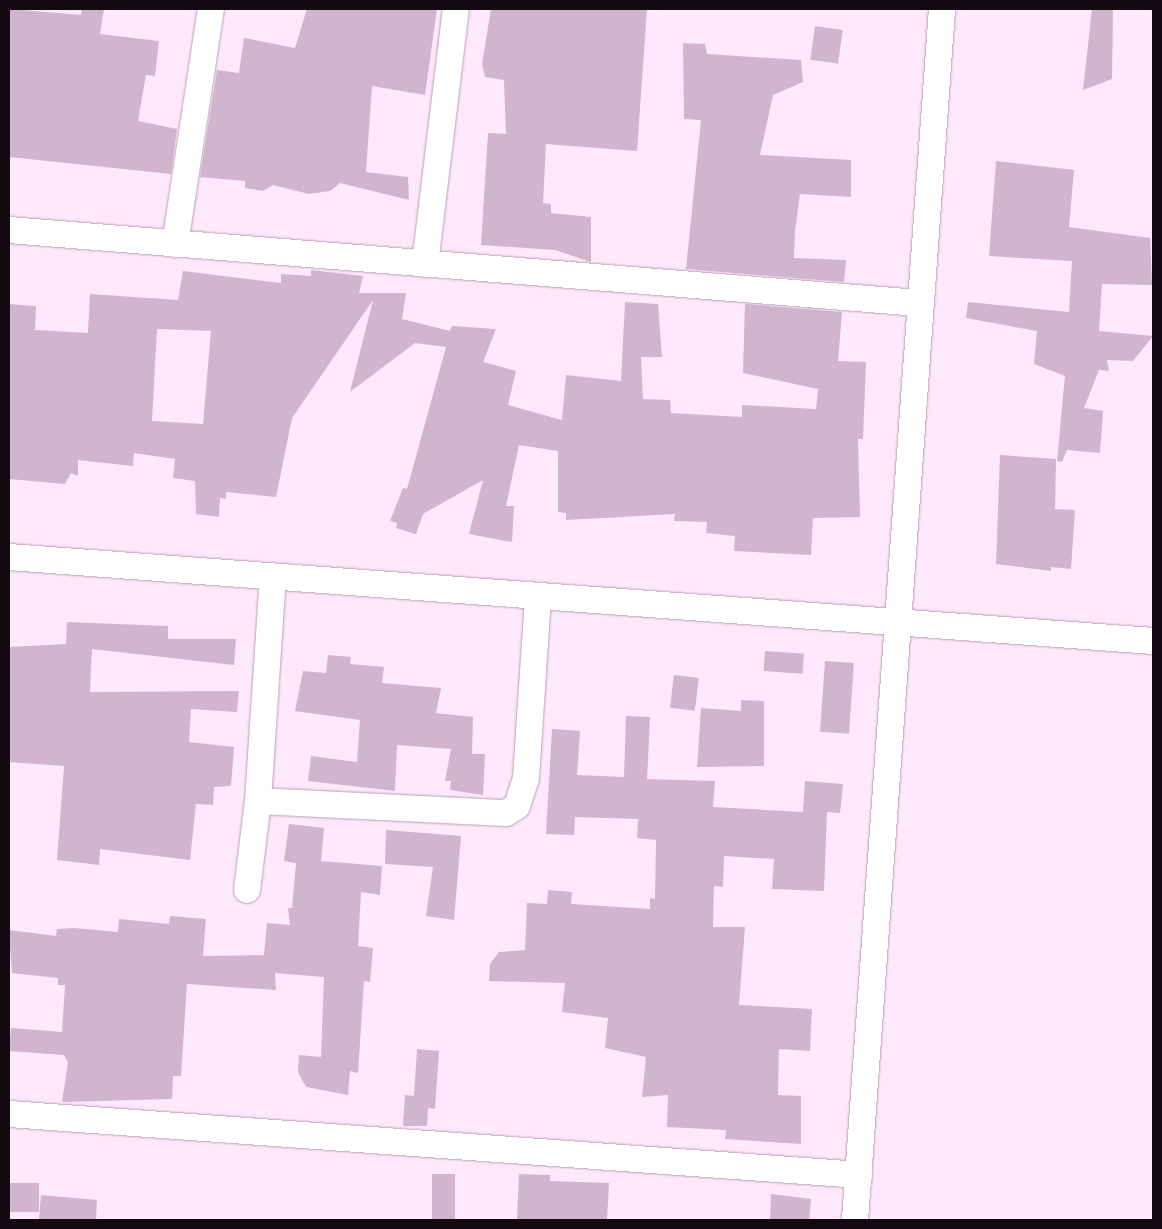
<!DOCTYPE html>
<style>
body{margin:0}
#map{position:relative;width:1162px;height:1229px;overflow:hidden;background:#fee8fb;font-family:Manrope,sans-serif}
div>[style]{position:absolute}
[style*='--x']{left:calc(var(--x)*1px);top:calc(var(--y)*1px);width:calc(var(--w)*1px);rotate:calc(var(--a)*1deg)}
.building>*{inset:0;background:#d0b5cc;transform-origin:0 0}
.roads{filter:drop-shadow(0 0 1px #b99fb6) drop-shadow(0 0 1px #b99fb6)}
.minor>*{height:26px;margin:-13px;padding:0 13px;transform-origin:13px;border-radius:13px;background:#fff}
span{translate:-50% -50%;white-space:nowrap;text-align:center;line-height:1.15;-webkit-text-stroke:5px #fff;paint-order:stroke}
.frame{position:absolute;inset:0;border:10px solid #120911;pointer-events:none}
</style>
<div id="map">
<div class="building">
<i style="clip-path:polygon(10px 9px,81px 15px,82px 9px,104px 9px,100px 34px,159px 41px,155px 76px,146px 75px,138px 121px,177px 129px,171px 174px,9px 157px)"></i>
<i style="clip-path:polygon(307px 9px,437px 9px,425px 95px,372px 86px,366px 172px,408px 177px,409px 200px,340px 183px,330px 191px,309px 194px,273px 185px,263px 191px,245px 188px,245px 181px,200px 177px,217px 70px,239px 73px,244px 38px,295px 48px)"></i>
<i style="clip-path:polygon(491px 9px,647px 9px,637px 151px,546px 144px,543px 203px,551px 204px,551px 213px,591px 217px,591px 262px,555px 250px,481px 245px,488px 133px,506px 134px,504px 80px,485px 77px,482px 64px)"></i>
<i style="clip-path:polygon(1092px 9px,1113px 9px,1112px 79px,1083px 90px)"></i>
<i style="left:815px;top:26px;width:28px;height:34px;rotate:8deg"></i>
<i style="clip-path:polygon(683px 43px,705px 44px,707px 54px,801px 60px,803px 82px,773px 95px,760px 155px,851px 160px,851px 197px,800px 194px,795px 231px,794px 258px,846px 260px,844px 282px,686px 269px,701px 120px,684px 119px)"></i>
<i style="clip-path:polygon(996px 161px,1074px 170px,1069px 227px,1150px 238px,1152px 285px,1102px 284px,1099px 331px,1153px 336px,1133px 361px,1107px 360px,1109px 371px,1099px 370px,1084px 408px,1103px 411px,1100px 453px,1067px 450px,1062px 462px,1057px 461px,1065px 376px,1034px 364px,1037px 331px,966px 318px,968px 302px,1069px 312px,1072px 261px,989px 256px)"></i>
<i style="clip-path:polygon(evenodd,311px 270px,363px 276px,359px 293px,406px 293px,402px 319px,450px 331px,452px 326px,496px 329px,483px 362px,516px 371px,508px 405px,562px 420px,566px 375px,621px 381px,625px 302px,658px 304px,662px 357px,641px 357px,643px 399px,670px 400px,671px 413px,742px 417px,742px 405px,816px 409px,818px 389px,743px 373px,745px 304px,842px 312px,838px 361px,866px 362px,863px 439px,858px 439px,860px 517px,813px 518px,811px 555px,734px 551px,735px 536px,706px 533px,707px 522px,674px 521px,675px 514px,566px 520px,566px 513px,558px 512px,558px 451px,519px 445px,506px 506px,514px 506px,512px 542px,469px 534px,483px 480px,423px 514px,416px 534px,396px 528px,397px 523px,390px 521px,403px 488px,407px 489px,446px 347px,415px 343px,350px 392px,373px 300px,292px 418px,276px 497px,226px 492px,226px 499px,220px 498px,219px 517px,196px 514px,195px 481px,173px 478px,175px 459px,134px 453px,133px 466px,78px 460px,78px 476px,71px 473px,65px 484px,9px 479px,9px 304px,36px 306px,35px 330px,88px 333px,90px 294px,178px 300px,183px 271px,281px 283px,281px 274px,311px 276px,311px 270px,157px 329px,211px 331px,203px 424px,152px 421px,157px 329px)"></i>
<i style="clip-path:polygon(1000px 455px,1056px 459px,1055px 509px,1075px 510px,1071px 569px,1051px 567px,1051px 571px,996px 564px)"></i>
<i style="clip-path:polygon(67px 622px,168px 626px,168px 639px,236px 639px,234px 665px,92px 649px,90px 692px,239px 691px,237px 712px,191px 709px,189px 742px,234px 747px,231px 786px,214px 787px,213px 805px,196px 804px,190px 860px,100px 849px,99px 865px,57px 860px,64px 766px,9px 762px,9px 647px,66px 644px)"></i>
<i style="left:765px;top:651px;width:39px;height:20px;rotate:4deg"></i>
<i style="clip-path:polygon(328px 655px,351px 657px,350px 664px,384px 667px,382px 683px,441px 688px,436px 713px,473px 717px,472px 754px,485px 754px,483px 795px,450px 790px,451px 781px,445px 781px,451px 749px,397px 745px,395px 791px,308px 781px,311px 756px,357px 762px,360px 720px,295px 711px,303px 671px,326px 673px)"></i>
<i style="left:825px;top:661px;width:29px;height:71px;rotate:4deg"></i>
<i style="left:674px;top:675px;width:25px;height:33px;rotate:7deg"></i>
<i style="clip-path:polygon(741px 700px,764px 701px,764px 766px,697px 767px,701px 708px,741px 711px)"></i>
<i style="clip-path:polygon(626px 716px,650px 717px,647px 779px,715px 781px,713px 807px,803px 812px,805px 781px,843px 784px,840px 813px,827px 812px,824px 891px,772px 889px,774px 859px,724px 856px,723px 887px,714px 886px,713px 927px,745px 927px,739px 1005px,812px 1009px,810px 1051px,779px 1049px,778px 1095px,801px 1096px,801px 1144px,725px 1139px,726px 1130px,667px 1127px,668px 1095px,642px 1097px,646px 1057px,605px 1048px,608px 1018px,562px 1012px,565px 983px,489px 981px,490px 964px,499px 952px,525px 950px,527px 903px,547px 904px,548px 890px,572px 892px,571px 904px,650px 909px,650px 898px,655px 899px,656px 840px,637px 838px,638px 819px,575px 817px,574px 835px,546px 834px,552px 729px,580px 731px,577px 775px,624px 777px)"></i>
<i style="clip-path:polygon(289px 824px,324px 828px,321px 861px,382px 866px,380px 895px,361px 892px,358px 946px,373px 948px,370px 982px,364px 981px,358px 1073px,350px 1071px,348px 1095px,306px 1087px,298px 1072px,299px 1055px,321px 1057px,324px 977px,275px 973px,276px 990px,187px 984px,181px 1076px,173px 1076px,172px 1099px,62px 1102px,68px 1062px,64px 1055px,9px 1051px,11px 1028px,62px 1032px,65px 985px,58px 985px,58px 978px,12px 973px,9px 930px,56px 936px,57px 929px,74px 928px,118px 932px,119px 919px,169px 924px,170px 916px,206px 919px,203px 956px,264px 955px,267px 923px,290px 925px,288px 908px,292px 908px,296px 863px,284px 861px)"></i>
<i style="clip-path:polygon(386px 830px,461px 836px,454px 920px,426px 916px,433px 867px,385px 864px)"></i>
<i style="clip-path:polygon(417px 1049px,439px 1051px,435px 1109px,428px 1108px,427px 1126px,403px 1126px,405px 1095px,414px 1096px)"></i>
<i style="left:432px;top:1174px;width:23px;height:46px"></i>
<i style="clip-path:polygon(519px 1174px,550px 1175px,550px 1181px,609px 1183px,607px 1220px,517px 1220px)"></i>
<i style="left:9px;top:1183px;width:30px;height:29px"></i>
<i style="clip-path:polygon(771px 1194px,811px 1199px,809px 1220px,770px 1220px)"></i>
<i style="clip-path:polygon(41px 1195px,97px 1200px,96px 1220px,39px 1220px)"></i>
</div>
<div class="roads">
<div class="minor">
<i style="--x:9;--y:230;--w:913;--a:4.59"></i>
<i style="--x:175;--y:244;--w:238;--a:-81.3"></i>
<i style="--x:425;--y:264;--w:257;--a:-83.1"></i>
<i style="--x:9;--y:557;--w:1147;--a:4.2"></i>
<i style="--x:258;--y:801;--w:248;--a:2.8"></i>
<i style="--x:506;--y:813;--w:13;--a:-32"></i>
<i style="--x:517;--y:806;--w:29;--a:-72"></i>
<i style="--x:526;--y:778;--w:182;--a:-86.2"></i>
<i style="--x:247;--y:890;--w:90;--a:-83"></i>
<i style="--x:258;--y:801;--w:225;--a:-86.2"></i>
<i style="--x:9;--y:1114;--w:852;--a:4.1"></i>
<i style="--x:855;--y:1220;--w:1214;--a:-85.89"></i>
</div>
</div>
<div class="frame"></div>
</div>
